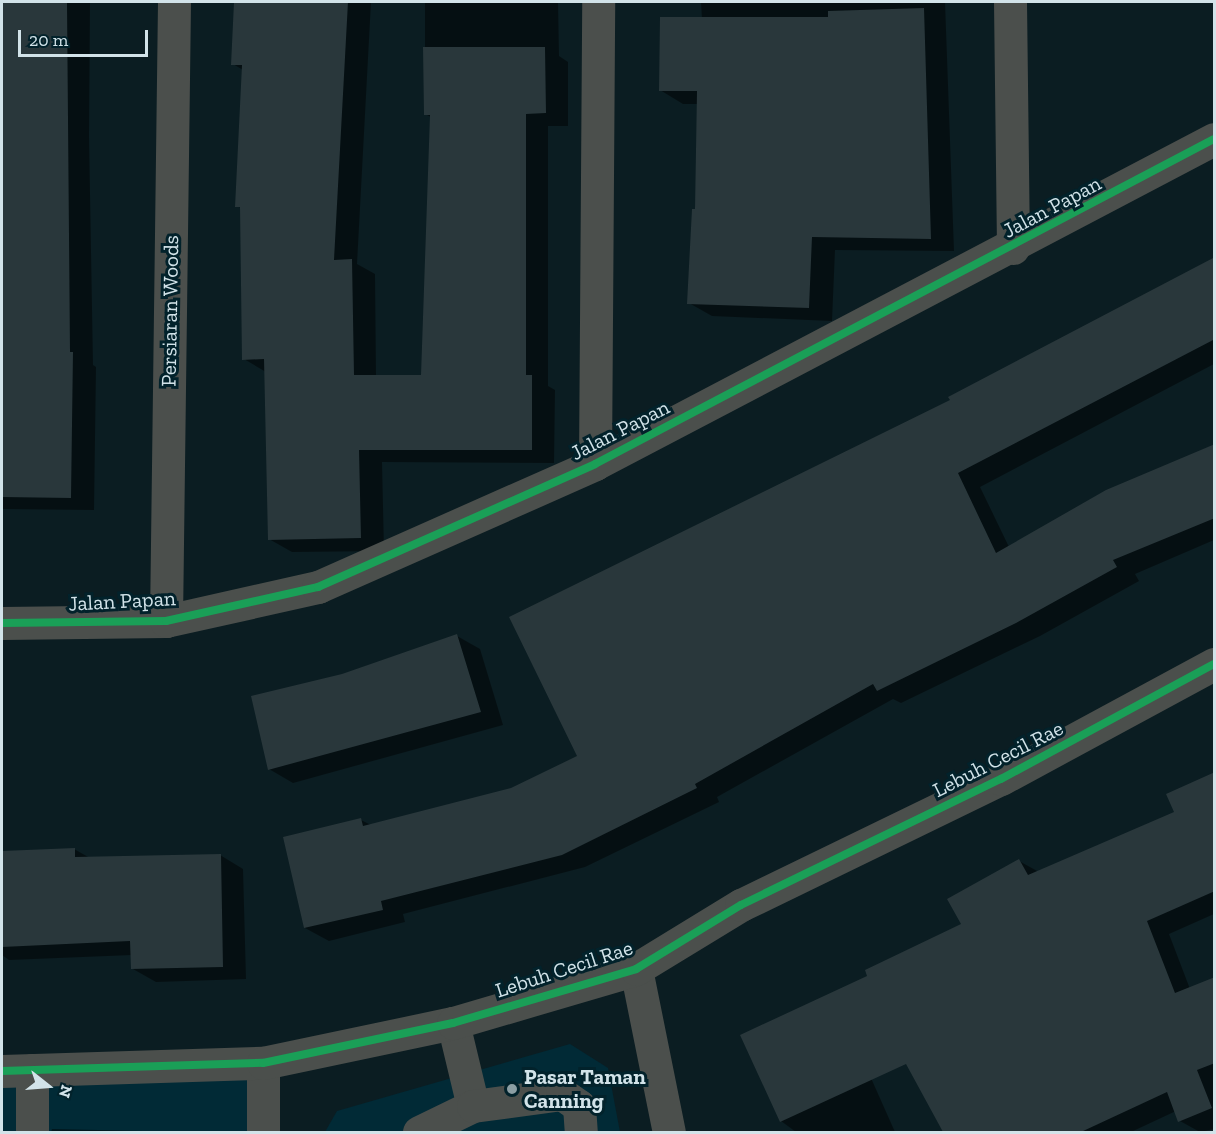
<!DOCTYPE html>
<style>
body{margin:0}
#map{position:relative;width:1216px;height:1134px;overflow:hidden;background:#0b1d22;font-family:"Zilla Slab",serif}
div>[style]{position:absolute}
[style*='--x']{left:calc(var(--x)*1px);top:calc(var(--y)*1px);width:calc(var(--w)*1px);rotate:calc(var(--a)*1deg)}
.built>*{inset:0;background:#012a36}
.shadow>*{inset:0;background:#0007}
.building>*{inset:0;background:#29373b}
.minor>*{height:33px;margin:-16.5px;padding:0 16.5px;transform-origin:16.5px;border-radius:16.5px;background:#4b4f4c}
.cycleway>*{height:8px;margin:-4px;padding:0 4px;transform-origin:4px;border-radius:4px;background:#1a9f57}
.dots>*{width:16px;height:16px;translate:-50% -50%;box-sizing:border-box;border:3px solid #02222b;border-radius:50%}
span{translate:-50% -50%;white-space:nowrap;text-align:center;line-height:1.15;-webkit-text-stroke:6px #02222b;paint-order:stroke}
.street-label{font-size:21px;color:#d2e3e9}
.poi-label{font-size:21px;color:#d2e3e9;font-weight:700}
.left{translate:0 -50%;text-align:left}
.frame{position:absolute;inset:0;border:3px solid #d2e3e9;pointer-events:none}
.north{position:absolute;left:18px;top:1056px;width:60px;height:60px;-webkit-text-stroke:4px #02222b;paint-order:stroke;rotate:107deg;font-size:16px;font-weight:700;line-height:24px;text-align:center;color:#d2e3e9}
.north::after{content:'';display:block;margin:auto;width:21px;height:27px;background:#d2e3e9;clip-path:polygon(50% 0,100% 100%,50% 72%,0 100%)}
.scale{position:absolute;left:18px;top:30px;width:130px;height:27px;box-sizing:border-box;border:3px solid #d2e3e9;border-top:0;padding-left:8px;font-size:18px;line-height:21px;white-space:nowrap;color:#d2e3e9;-webkit-text-stroke:4px #02222b;paint-order:stroke}
</style>
<div id="map">
<div class="built">
<i style="clip-path:polygon(570px 1044px,608px 1068px,620px 1132px,325px 1132px,337px 1111px)"></i>
<i style="clip-path:polygon(257px 1069px,257px 1132px,2px 1132px,2px 1084px)"></i>
</div>
<div class="shadow">
<i style="clip-path:polygon(2px 2px,90px 2px,89px 136px,93px 365px,96px 367px,94px 510px,2px 509px)"></i>
<i style="clip-path:polygon(236px 2px,371px 2px,357px 264px,375px 274px,376px 376px,423px 376px,431px 117px,425px 114px,425px 2px,558px 2px,559px 56px,568px 62px,568px 126px,548px 126px,548px 386px,555px 390px,554px 463px,382px 462px,384px 551px,292px 552px,269px 539px,266px 372px,244px 359px,241px 208px,237px 206px,243px 70px,233px 64px)"></i>
<i style="clip-path:polygon(701px 2px,945px 2px,954px 251px,835px 250px,832px 321px,712px 316px,689px 303px,697px 210px,698px 104px,683px 104px,660px 90px,702px 19px)"></i>
<i style="clip-path:polygon(1214px 258px,1214px 364px,980px 487px,1009px 547px,1214px 446px,1214px 540px,1135px 574px,1139px 581px,1040px 636px,901px 703px,893px 699px,717px 797px,719px 802px,585px 867px,403px 914px,405px 922px,329px 941px,305px 928px,361px 820px,371px 825px,512px 790px,579px 757px,952px 401px)"></i>
<i style="clip-path:polygon(457px 636px,480px 649px,503px 725px,293px 783px,269px 769px)"></i>
<i style="clip-path:polygon(1214px 773px,1214px 914px,1169px 934px,1190px 989px,1214px 979px,1214px 1129px,1200px 1132px,1180px 1121px,1176px 1111px,1131px 1132px,944px 1132px,863px 980px,963px 925px,1019px 861px,1039px 872px,1176px 812px)"></i>
<i style="clip-path:polygon(74px 849px,90px 858px,220px 855px,243px 869px,246px 979px,156px 982px,133px 969px,132px 955px,9px 960px,2px 955px,2px 852px)"></i>
<i style="clip-path:polygon(842px 1013px,895px 1132px,796px 1132px,781px 1121px)"></i>
<i style="clip-path:polygon(52px 1129px,188px 1132px,51px 1132px)"></i>
<i style="clip-path:polygon(2px 1131px,13px 1131px,16px 1132px,2px 1132px)"></i>
</div>
<div class="building">
<i style="clip-path:polygon(2px 2px,67px 2px,70px 352px,73px 352px,71px 498px,2px 497px)"></i>
<i style="clip-path:polygon(234px 2px,348px 2px,334px 260px,352px 259px,354px 375px,421px 375px,430px 115px,424px 115px,423px 47px,545px 47px,546px 113px,526px 114px,526px 375px,532px 375px,532px 450px,359px 450px,361px 538px,268px 540px,264px 359px,242px 360px,240px 207px,235px 207px,242px 65px,231px 65px)"></i>
<i style="clip-path:polygon(924px 8px,931px 239px,812px 237px,809px 308px,687px 304px,692px 209px,695px 209px,697px 91px,659px 91px,660px 17px,828px 17px,828px 11px)"></i>
<i style="clip-path:polygon(1215px 257px,1215px 339px,958px 473px,996px 553px,1106px 490px,1215px 444px,1215px 518px,1113px 560px,1117px 567px,1016px 623px,877px 691px,873px 684px,695px 784px,697px 788px,562px 855px,381px 901px,383px 910px,304px 928px,283px 837px,361px 818px,363px 826px,511px 788px,577px 756px,509px 617px,950px 400px,948px 397px)"></i>
<i style="clip-path:polygon(457px 634px,481px 712px,268px 770px,251px 696px,342px 674px)"></i>
<i style="clip-path:polygon(1215px 772px,1215px 891px,1147px 921px,1175px 993px,1215px 977px,1215px 1063px,1197px 1070px,1212px 1108px,1178px 1122px,1167px 1092px,1081px 1132px,943px 1132px,906px 1064px,780px 1122px,740px 1035px,867px 976px,865px 970px,961px 924px,947px 899px,1019px 859px,1028px 875px,1174px 812px,1166px 794px)"></i>
<i style="clip-path:polygon(75px 848px,75px 857px,221px 854px,223px 967px,131px 969px,130px 941px,2px 947px,2px 851px)"></i>
</div>
<div class="minor">
<i style="--x:1010;--y:2;--w:246;--a:89.3"></i>
<i style="--x:595;--y:464;--w:462;--a:-89.6"></i>
<i style="--x:166;--y:621;--w:619;--a:-89.26"></i>
<i style="--x:2;--y:623;--w:164;--a:-0.7"></i>
<i style="--x:166;--y:621;--w:156;--a:-12.6"></i>
<i style="--x:318;--y:587;--w:303;--a:-23.9"></i>
<i style="--x:595;--y:464;--w:699;--a:-27.7"></i>
<i style="--x:636;--y:969;--w:166;--a:78.6"></i>
<i style="--x:453;--y:1023;--w:85;--a:76.5"></i>
<i style="--x:263;--y:1063;--w:69;--a:90"></i>
<i style="--x:2;--y:1071;--w:261;--a:-1.8"></i>
<i style="--x:263;--y:1063;--w:194;--a:-11.9"></i>
<i style="--x:453;--y:1023;--w:191;--a:-16.4"></i>
<i style="--x:636;--y:969;--w:123;--a:-31.4"></i>
<i style="--x:741;--y:905;--w:289;--a:-25.9"></i>
<i style="--x:1001;--y:779;--w:242;--a:-28.4"></i>
<i style="--x:32;--y:1132;--w:62;--a:-90"></i>
<i style="--x:419;--y:1132;--w:60;--a:-25.7"></i>
<i style="--x:473;--y:1106;--w:90;--a:-7.7"></i>
<i style="--x:562;--y:1094;--w:21;--a:35"></i>
<i style="--x:579;--y:1106;--w:26;--a:86"></i>
</div>
<div class="cycleway">
<i style="--x:2;--y:623;--w:164;--a:-0.7"></i>
<i style="--x:166;--y:621;--w:156;--a:-12.6"></i>
<i style="--x:318;--y:587;--w:303;--a:-23.9"></i>
<i style="--x:595;--y:464;--w:699;--a:-27.7"></i>
<i style="--x:2;--y:1071;--w:261;--a:-1.8"></i>
<i style="--x:263;--y:1063;--w:194;--a:-11.9"></i>
<i style="--x:453;--y:1023;--w:191;--a:-16.4"></i>
<i style="--x:636;--y:969;--w:123;--a:-31.4"></i>
<i style="--x:741;--y:905;--w:289;--a:-25.9"></i>
<i style="--x:1001;--y:779;--w:242;--a:-28.4"></i>
</div>
<div class="dots">
<i style="left:512px;top:1089px;background:#8c9ea3"></i>
</div>
<div class="street-label">
<span style="left:1052px;top:207px;rotate:-28deg">Jalan Papan</span>
<span style="left:170px;top:311px;rotate:-89deg">Persiaran Woods</span>
<span style="left:620px;top:430px;rotate:-27deg">Jalan Papan</span>
<span style="left:122px;top:601px;rotate:-3deg">Jalan Papan</span>
<span style="left:998px;top:759px;rotate:-27deg">Lebuh Cecil Rae</span>
<span style="left:564px;top:969px;rotate:-18deg">Lebuh Cecil Rae</span>
</div>
<div class="poi-label">
<span class="left" style="left:524px;top:1089px">Pasar Taman<br>Canning</span>
</div>
<div class="frame"></div>
<div class="north">N</div>
<div class="scale">20 m</div>
</div>
